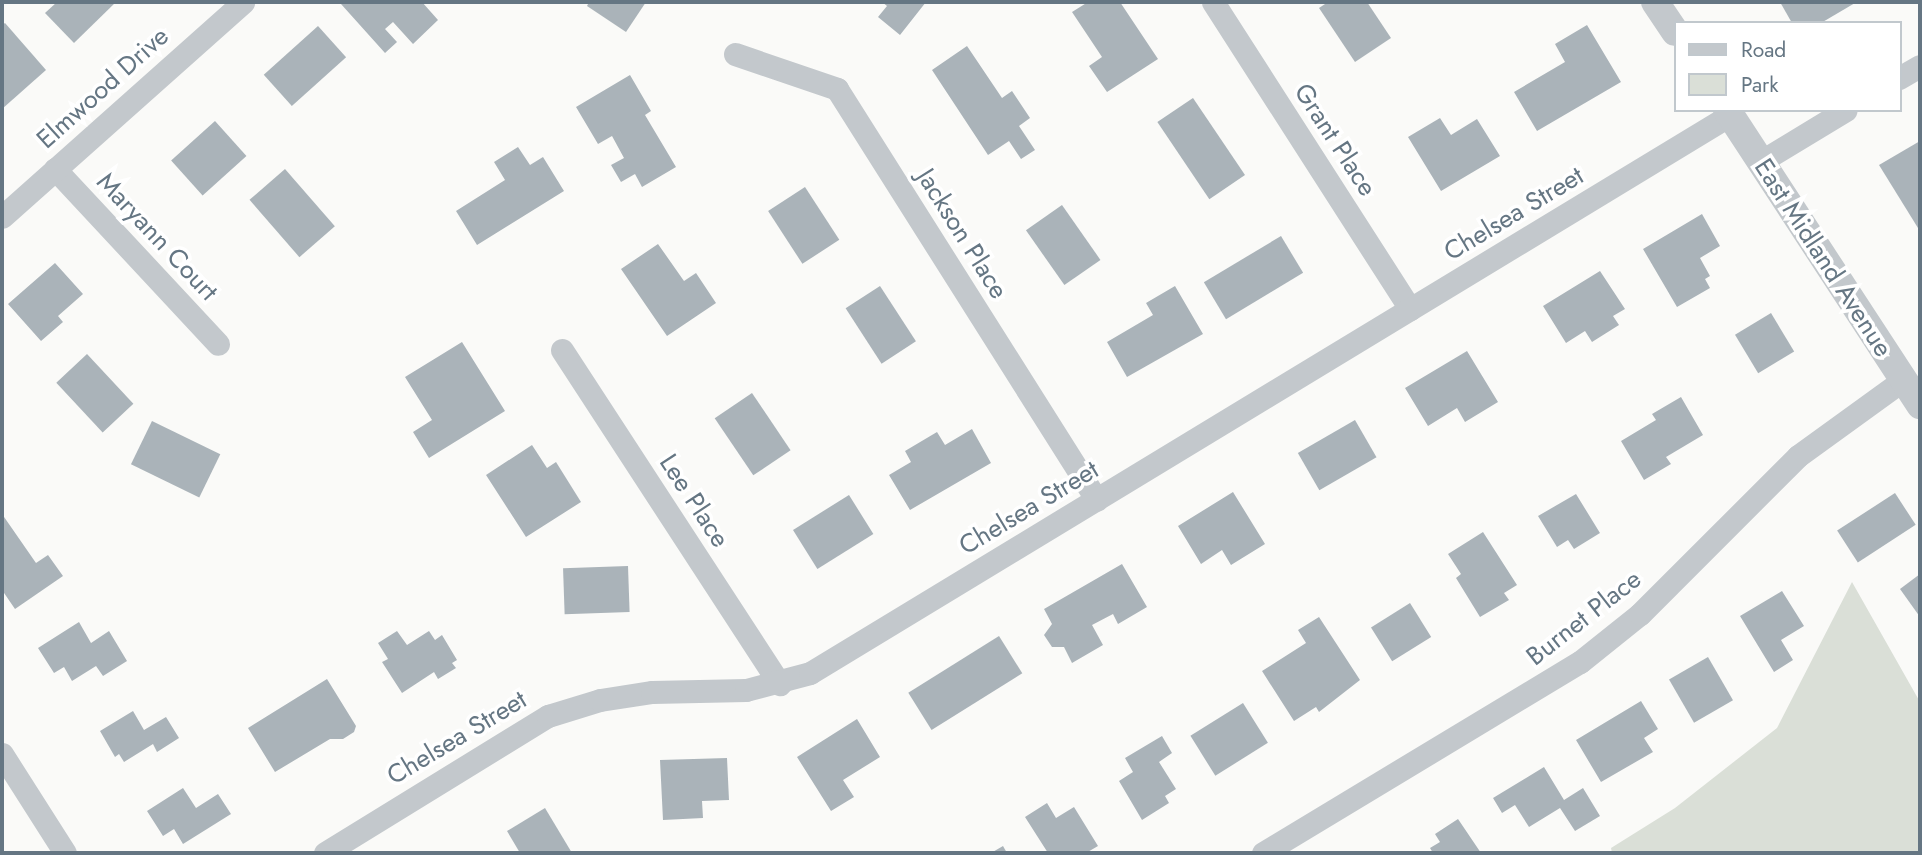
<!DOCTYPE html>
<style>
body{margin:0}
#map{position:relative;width:1922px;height:855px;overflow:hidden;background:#fafaf8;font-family:Jost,sans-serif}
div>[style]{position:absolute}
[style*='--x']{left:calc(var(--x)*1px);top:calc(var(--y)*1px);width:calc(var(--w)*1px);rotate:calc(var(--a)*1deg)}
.green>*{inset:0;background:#dadfd7}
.building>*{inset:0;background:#aab3b9;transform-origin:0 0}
.minor>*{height:23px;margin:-11.5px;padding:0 11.5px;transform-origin:11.5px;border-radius:11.5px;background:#c3c8cc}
.tertiary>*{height:28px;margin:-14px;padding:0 14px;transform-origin:14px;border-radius:14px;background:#c3c8cc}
span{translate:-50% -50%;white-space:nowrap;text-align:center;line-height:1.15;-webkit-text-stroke:7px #fff;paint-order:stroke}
.street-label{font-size:26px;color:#657683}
.frame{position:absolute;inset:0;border:4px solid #657683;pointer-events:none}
.legend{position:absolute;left:1674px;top:21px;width:228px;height:91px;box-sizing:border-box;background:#fff;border:2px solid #c1c8cd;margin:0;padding:9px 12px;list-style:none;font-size:21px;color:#657683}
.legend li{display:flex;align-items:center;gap:14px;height:35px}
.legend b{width:35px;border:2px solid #c1c8cd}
</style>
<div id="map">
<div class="green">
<i style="clip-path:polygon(1852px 582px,1920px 702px,1920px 853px,1612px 853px,1611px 848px,1675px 808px,1777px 728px)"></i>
</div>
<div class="building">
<i style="clip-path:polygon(57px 2px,116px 2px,74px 43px,45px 13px)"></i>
<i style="clip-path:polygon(344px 2px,422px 2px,438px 20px,413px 44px,393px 22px,385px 29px,397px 42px,385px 53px,341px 4px)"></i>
<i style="clip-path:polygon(589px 2px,646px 2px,626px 32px,587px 6px)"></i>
<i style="clip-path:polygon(882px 2px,926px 2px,900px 35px,878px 17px,887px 6px)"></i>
<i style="clip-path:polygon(1088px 2px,1120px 2px,1158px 59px,1107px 92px,1089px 66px,1102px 57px,1072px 12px)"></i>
<i style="clip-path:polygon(1328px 2px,1367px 2px,1391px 38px,1355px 62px,1319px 8px)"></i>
<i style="clip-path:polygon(1780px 2px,1854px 2px,1855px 3px,1821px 23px,1792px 23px)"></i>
<i style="clip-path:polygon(5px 23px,46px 70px,2px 109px,2px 25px)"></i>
<i style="clip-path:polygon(1587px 25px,1621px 82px,1537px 131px,1514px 92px,1565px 62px,1555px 44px)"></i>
<i style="left:318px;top:26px;width:42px;height:73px;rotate:48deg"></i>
<i style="clip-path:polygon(967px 46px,1002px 98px,1012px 91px,1030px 118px,1019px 126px,1035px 150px,1021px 159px,1009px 141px,988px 155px,932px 70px)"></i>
<i style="clip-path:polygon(630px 75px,651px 111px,645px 115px,676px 167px,642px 187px,635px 174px,621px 182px,611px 165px,624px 158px,612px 136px,598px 144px,576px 107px)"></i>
<i style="left:1193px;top:98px;width:93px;height:43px;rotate:56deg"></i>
<i style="clip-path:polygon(1440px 118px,1451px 135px,1477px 119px,1500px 156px,1441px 191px,1408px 137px)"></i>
<i style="left:215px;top:121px;width:47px;height:59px;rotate:48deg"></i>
<i style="clip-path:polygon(1920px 141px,1920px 226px,1918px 228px,1879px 165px)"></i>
<i style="clip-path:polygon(518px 147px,530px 165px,543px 157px,564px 191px,477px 245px,456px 211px,505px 180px,494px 162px)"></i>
<i style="left:285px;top:169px;width:76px;height:47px;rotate:49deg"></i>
<i style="left:805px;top:187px;width:63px;height:44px;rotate:57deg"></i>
<i style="left:1062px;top:205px;width:67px;height:44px;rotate:55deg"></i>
<i style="clip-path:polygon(1702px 214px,1720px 246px,1700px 258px,1710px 276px,1705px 279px,1710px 288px,1677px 307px,1643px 249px)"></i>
<i style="left:1281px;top:236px;width:43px;height:90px;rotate:59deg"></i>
<i style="clip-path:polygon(658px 244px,684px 281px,696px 273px,716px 303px,667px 336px,621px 269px)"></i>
<i style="clip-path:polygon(55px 263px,83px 294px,58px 316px,63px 322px,41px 341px,8px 304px)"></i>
<i style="clip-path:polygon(1600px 271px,1625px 309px,1613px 316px,1619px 325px,1592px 342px,1585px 331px,1566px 343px,1543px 306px)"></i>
<i style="left:880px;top:286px;width:66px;height:41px;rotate:57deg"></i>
<i style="clip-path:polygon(1175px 286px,1203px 334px,1127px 377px,1107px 342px,1153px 315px,1146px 303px)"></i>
<i style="left:1771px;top:313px;width:45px;height:42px;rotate:59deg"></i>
<i style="clip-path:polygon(462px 342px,505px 411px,429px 458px,413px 432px,432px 420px,405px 377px)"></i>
<i style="clip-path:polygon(1467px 351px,1498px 402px,1465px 422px,1457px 408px,1428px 426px,1405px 388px)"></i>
<i style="left:87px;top:354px;width:68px;height:42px;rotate:47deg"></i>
<i style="left:752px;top:393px;width:69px;height:45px;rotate:56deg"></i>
<i style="clip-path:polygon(1681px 397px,1703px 435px,1666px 457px,1671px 464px,1644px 480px,1621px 441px,1656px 420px,1652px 414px)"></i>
<i style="left:1355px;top:420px;width:43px;height:66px;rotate:60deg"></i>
<i style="left:152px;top:421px;width:76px;height:48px;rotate:26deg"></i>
<i style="clip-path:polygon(972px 429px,991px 463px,910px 510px,889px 475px,911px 462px,905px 451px,937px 432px,945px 445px)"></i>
<i style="clip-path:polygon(532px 445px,547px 468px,556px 462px,581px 502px,526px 537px,486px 475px)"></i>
<i style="clip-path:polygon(1233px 492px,1265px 544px,1231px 565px,1222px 550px,1201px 564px,1178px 526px)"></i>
<i style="left:1895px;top:493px;width:38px;height:69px;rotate:57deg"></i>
<i style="clip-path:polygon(1576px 494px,1600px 533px,1574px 549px,1568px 540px,1557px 547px,1538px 516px)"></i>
<i style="left:849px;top:495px;width:46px;height:66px;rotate:58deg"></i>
<i style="clip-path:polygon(2px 514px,36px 563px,48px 555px,63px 576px,15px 609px,2px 590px)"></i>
<i style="clip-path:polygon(1483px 532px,1517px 585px,1504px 593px,1509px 600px,1480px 617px,1456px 578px,1461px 574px,1448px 554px)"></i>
<i style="clip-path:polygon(1122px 564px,1147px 607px,1118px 624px,1113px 614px,1092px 625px,1103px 645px,1072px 663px,1064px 647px,1052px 647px,1044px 635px,1052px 624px,1044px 609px)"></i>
<i style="left:628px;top:566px;width:46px;height:65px;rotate:88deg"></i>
<i style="clip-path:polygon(1920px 574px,1920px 617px,1900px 589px)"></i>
<i style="clip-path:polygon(1782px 591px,1804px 626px,1781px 640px,1793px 660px,1774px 672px,1740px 616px)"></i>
<i style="left:1410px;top:603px;width:40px;height:46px;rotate:58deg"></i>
<i style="clip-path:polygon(1319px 617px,1360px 680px,1319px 712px,1316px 707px,1294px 721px,1262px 671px,1306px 643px,1298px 630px)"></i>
<i style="clip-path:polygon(79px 622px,91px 643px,109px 631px,127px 661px,103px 676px,96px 666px,72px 681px,64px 667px,54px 673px,38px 648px)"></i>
<i style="clip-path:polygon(397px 631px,407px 645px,429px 631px,435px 640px,442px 635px,457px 660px,452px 663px,456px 668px,438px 679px,434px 672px,402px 693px,382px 662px,388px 659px,378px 643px)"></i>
<i style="left:999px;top:636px;width:44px;height:107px;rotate:58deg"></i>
<i style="left:1708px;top:657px;width:50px;height:45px;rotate:60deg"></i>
<i style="clip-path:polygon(327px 679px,356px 726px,354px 732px,343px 739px,330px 739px,275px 772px,248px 728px)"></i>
<i style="clip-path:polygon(1641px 701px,1658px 729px,1644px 738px,1653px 752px,1601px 782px,1576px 740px)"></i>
<i style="left:1243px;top:703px;width:47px;height:62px;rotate:58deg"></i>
<i style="clip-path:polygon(133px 711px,144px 730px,166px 717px,179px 738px,157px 752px,153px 744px,124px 762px,119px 754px,115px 757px,100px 731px)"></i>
<i style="clip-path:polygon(857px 719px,880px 757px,843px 780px,854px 797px,831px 811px,797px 757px)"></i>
<i style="clip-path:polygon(1162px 736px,1172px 753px,1159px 762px,1176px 789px,1165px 796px,1169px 803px,1142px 820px,1119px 781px,1133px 772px,1125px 758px)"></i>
<i style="clip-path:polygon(727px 758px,729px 800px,702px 801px,703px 818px,663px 820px,660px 760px)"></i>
<i style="clip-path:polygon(1544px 767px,1564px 800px,1583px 788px,1600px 816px,1575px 831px,1560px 808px,1529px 827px,1515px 805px,1502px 813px,1493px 798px)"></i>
<i style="clip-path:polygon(183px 788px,196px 808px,218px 794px,231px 814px,183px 844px,174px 829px,163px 836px,147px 811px)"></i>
<i style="clip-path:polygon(1047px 803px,1056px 818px,1074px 807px,1098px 846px,1086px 853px,1048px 853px,1025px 817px)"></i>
<i style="clip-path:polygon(545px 808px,572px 853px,520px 853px,507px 831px)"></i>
<i style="clip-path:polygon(1458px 819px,1481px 853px,1433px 853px,1430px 848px,1440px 842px,1435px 834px)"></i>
<i style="clip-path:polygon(1003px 846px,1007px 853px,991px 853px)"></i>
</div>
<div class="minor">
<i style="--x:1213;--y:2;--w:365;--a:57.3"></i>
<i style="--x:735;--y:54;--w:108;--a:18.9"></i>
<i style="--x:837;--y:89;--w:486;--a:57.7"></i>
<i style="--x:1899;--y:78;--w:24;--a:-30"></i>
<i style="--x:1760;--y:162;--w:100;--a:-31.2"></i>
<i style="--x:55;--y:169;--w:239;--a:47"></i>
<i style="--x:2;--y:217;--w:323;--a:-41.7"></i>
<i style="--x:562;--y:350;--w:399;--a:56.9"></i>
<i style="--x:2;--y:754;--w:117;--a:57.5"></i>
<i style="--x:325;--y:853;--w:262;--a:-31.6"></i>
<i style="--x:548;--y:716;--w:54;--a:-17.1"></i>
<i style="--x:600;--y:700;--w:53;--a:-8.7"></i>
<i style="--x:652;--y:692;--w:94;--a:-1.2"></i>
<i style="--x:746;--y:690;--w:66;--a:-14.9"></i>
<i style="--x:810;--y:673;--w:1076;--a:-31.24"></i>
<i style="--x:1263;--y:853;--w:370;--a:-31.1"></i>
<i style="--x:1580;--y:662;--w:77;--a:-38.7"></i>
<i style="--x:1640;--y:614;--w:223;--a:-45"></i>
<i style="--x:1798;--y:456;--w:130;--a:-35.9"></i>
</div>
<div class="tertiary">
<i style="--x:1655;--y:2;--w:36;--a:56"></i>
<i style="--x:1727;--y:110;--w:353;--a:56.8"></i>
</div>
<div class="street-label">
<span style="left:103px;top:88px;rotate:-42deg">Elmwood Drive</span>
<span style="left:1335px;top:140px;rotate:57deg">Grant Place</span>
<span style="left:1514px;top:214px;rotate:-31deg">Chelsea Street</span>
<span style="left:962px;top:234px;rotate:58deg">Jackson Place</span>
<span style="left:157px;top:237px;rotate:47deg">Maryann Court</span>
<span style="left:1823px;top:258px;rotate:57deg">East Midland Avenue</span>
<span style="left:694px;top:501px;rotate:57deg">Lee Place</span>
<span style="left:1029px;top:508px;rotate:-31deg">Chelsea Street</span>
<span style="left:1584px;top:618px;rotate:-38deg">Burnet Place</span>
<span style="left:457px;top:738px;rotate:-31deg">Chelsea Street</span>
</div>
<div class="frame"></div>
<ul class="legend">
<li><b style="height:9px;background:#c3c8cc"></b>Road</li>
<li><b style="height:19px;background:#dadfd7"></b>Park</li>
</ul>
</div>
